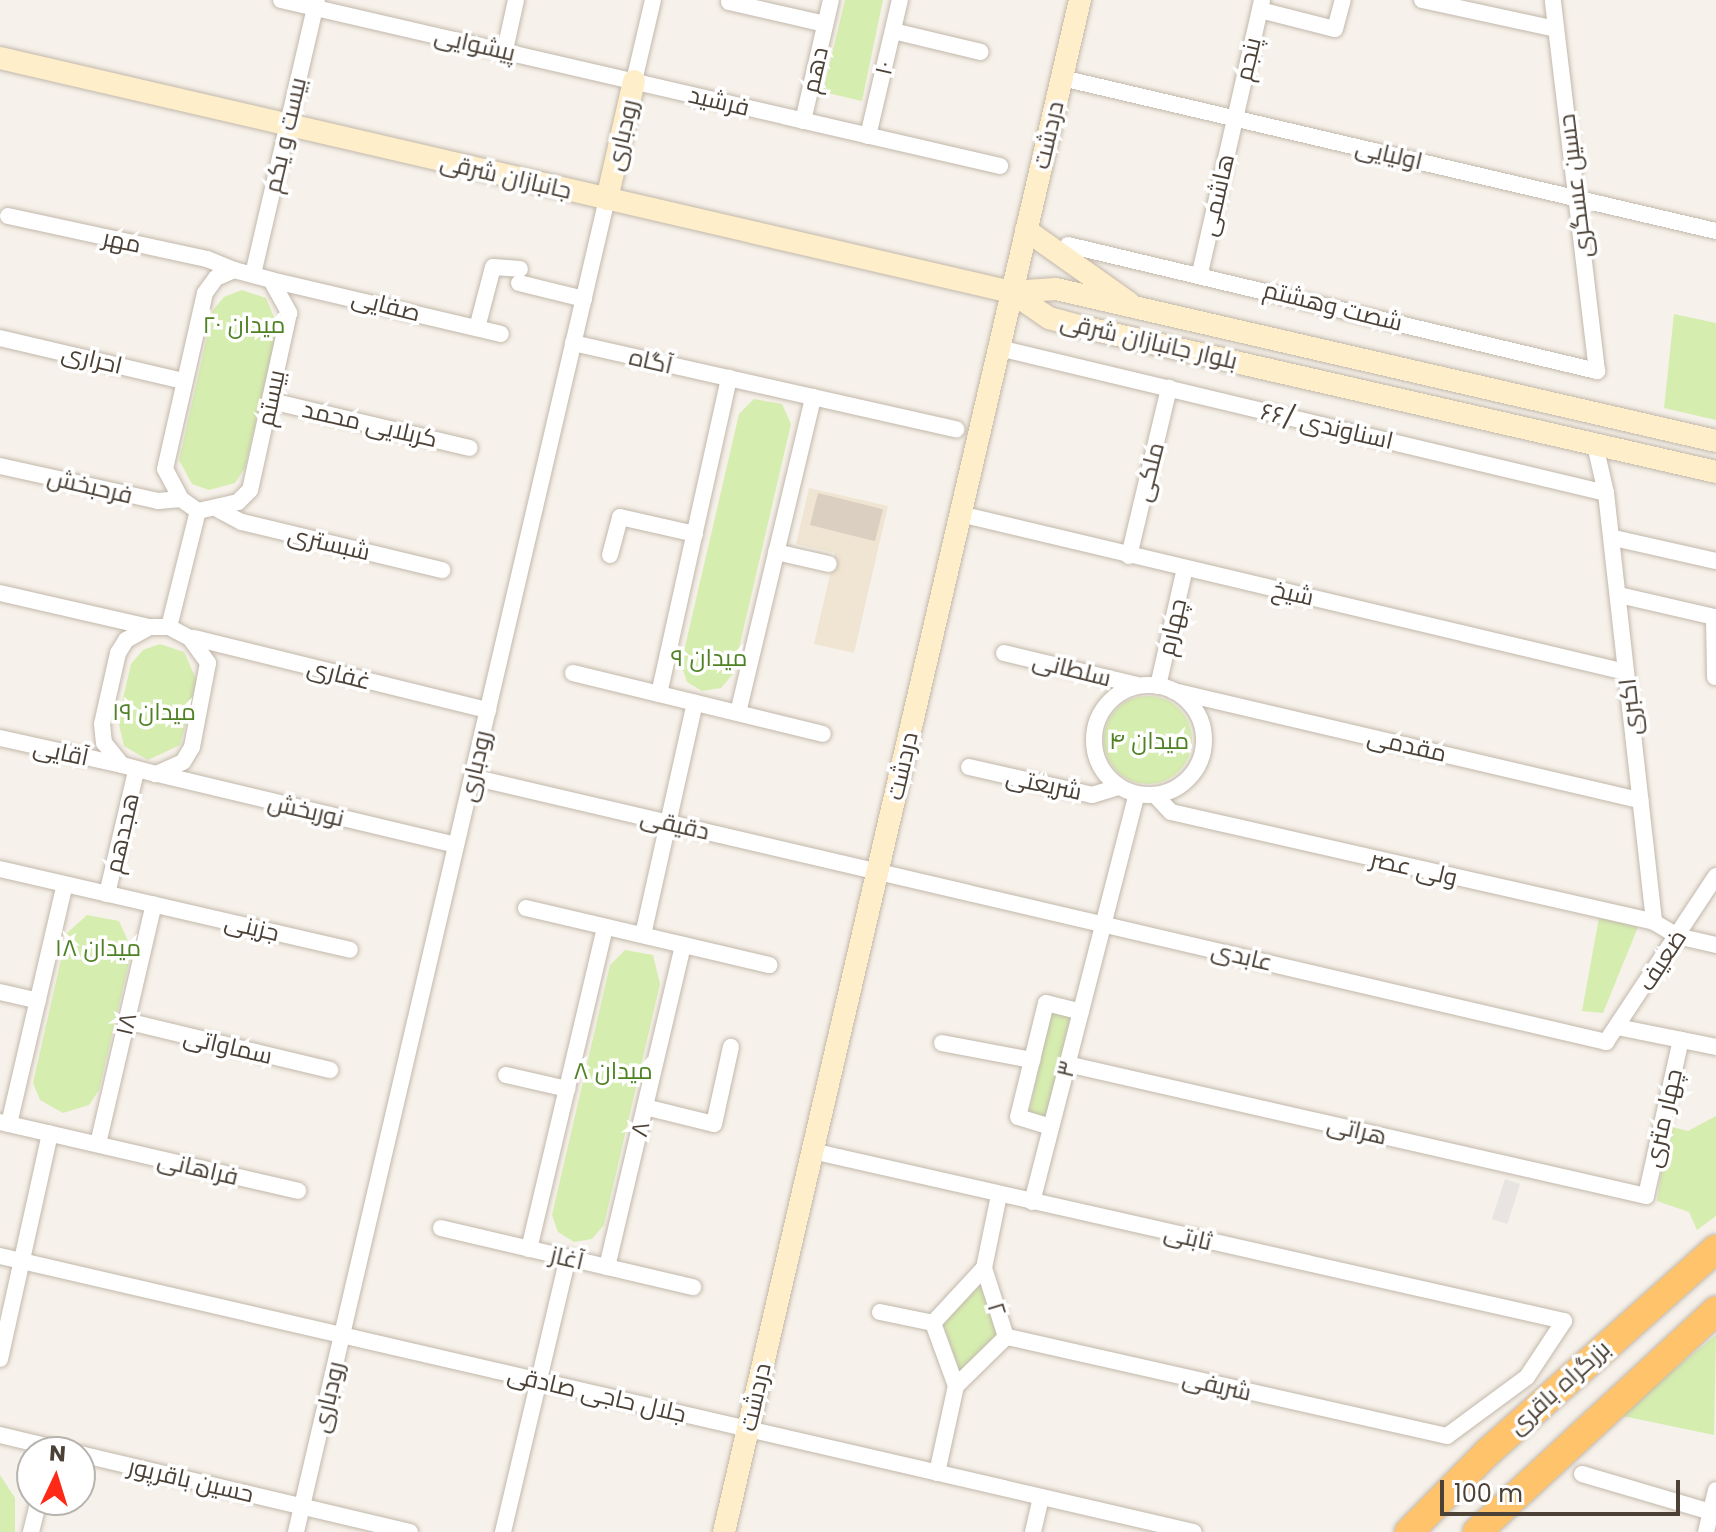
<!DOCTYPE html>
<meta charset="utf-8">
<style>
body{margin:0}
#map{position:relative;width:1716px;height:1532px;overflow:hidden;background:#f6f1ea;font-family:Poppins,Cairo,sans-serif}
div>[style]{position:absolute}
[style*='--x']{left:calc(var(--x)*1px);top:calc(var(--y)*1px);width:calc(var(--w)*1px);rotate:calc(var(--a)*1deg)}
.education>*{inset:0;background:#f0e5d2}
.green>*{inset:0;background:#d6edb0;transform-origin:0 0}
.round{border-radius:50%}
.parking>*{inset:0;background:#e7e4e1;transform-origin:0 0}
.building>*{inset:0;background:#dbcfc1;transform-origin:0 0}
.roads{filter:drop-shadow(0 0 2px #c2b8ab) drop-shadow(0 0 2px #c2b8ab)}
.street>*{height:16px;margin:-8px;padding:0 8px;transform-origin:8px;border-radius:8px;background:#fff}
.street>.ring{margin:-8px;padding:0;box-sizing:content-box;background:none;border:16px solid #fff;border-radius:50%}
.secondary>*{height:22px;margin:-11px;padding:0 11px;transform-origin:11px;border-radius:11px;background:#ffeeca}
.highway>*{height:28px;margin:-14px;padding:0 14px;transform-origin:14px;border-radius:14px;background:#ffc36b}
span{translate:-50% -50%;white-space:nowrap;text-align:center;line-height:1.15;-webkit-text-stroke:7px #fff;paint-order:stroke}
.street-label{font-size:24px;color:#4b4137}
.park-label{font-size:24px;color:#4f8224}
.north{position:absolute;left:16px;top:1436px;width:80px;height:80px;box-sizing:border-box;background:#fff;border:2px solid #b7b3af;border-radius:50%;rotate:4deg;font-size:22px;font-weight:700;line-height:32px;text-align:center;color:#4b4137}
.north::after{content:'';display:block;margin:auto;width:28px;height:36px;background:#ff2917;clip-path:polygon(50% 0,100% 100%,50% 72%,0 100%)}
.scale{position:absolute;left:1440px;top:1480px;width:240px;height:36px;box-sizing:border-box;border:4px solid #4b4137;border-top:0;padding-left:10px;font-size:24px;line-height:28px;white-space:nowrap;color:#4b4137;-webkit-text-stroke:6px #fff;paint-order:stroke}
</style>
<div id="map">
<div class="education">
<i style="clip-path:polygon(809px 488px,888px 506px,854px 653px,814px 644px,835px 553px,796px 544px)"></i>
</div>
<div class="green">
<i style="clip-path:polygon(845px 0,883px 0,862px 101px,823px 92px)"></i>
<i style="clip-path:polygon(242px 290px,266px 298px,278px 327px,245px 468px,235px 483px,209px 490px,192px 484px,179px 460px,213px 310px,224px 297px)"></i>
<i style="clip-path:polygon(1674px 314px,1716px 323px,1716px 420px,1664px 408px)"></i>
<i style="clip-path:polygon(754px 399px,782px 404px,791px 424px,733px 674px,721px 688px,702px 691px,687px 682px,681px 664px,739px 414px)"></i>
<i style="clip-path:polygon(160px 644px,184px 652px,197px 681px,180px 745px,148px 760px,124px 746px,118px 720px,131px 664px,143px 650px)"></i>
<i class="round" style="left:1104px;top:696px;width:88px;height:88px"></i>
<i style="clip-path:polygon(87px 915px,119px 921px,132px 950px,99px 1090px,89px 1105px,63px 1113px,40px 1100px,33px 1083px,67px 933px)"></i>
<i style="clip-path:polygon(1599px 918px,1638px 927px,1603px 1013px,1582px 1011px)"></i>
<i style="clip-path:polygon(625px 950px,653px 955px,660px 984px,604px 1225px,592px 1239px,574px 1242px,558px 1232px,552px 1215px,610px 965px)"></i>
<i style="left:1051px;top:1010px;width:24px;height:107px;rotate:12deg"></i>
<i style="clip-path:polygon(1716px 1116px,1716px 1216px,1697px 1230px,1689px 1212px,1657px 1201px,1668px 1126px,1688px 1131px)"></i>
<i style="clip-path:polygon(980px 1284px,998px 1334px,960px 1372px,943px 1324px)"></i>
<i style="clip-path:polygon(1716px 1335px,1714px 1435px,1618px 1415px)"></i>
<i style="clip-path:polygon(0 1475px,15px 1498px,15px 1532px,0 1532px)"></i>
</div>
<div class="parking">
<i style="left:1505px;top:1179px;width:16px;height:42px;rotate:18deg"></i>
</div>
<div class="building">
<i style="left:818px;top:493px;width:67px;height:33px;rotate:14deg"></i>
</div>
<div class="roads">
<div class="street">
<i style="--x:281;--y:0;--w:738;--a:13"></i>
<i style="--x:1422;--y:0;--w:137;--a:12.2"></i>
<i style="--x:729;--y:2;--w:98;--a:12.9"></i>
<i style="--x:1260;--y:10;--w:77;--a:14.2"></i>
<i style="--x:1335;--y:29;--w:30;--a:-75"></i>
<i style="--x:893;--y:31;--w:90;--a:13.4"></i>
<i style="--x:505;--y:50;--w:51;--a:-77.6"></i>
<i style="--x:1062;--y:78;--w:672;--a:13.17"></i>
<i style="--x:634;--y:81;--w:83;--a:-76.8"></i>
<i style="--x:803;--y:121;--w:124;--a:-77"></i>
<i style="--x:868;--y:136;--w:140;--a:-76.8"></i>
<i style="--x:8;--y:216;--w:204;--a:12.2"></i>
<i style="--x:207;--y:259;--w:29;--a:22"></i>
<i style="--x:1068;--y:245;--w:544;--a:13.4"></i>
<i style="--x:1597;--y:371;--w:374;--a:-96.8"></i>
<i style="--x:234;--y:270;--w:38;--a:15"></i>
<i style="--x:271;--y:280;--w:38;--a:61"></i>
<i style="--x:289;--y:313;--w:181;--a:102.4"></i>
<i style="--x:250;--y:490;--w:17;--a:135"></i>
<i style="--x:238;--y:502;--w:41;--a:167.3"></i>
<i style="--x:198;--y:511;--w:21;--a:-145"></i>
<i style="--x:181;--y:499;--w:34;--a:-118"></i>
<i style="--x:165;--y:469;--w:180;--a:-77.2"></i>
<i style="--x:205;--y:293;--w:19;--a:-54"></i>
<i style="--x:216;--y:278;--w:20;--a:-24"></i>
<i style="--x:254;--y:270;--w:277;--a:-76.9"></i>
<i style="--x:1200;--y:273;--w:280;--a:-77.2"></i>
<i style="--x:271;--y:280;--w:236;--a:13.2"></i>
<i style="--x:519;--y:283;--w:67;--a:13.8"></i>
<i style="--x:477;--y:328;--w:63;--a:-75.3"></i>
<i style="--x:493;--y:267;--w:27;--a:4"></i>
<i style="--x:0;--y:338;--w:189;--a:13.2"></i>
<i style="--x:573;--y:343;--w:393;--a:12.7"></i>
<i style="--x:999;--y:348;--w:624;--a:13.44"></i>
<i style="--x:1606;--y:493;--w:49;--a:-102.9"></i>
<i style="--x:271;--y:401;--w:204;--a:13.3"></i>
<i style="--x:0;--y:466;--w:162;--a:12.5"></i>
<i style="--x:158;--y:501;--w:23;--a:-5"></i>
<i style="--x:1606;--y:493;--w:432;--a:83.6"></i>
<i style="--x:219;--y:510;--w:26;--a:28"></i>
<i style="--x:242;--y:522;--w:206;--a:13.5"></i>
<i style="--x:960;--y:514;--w:684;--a:13.35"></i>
<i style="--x:1614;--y:538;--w:105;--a:12.7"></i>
<i style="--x:776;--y:552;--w:54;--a:12.8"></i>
<i style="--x:610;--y:555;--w:39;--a:-75"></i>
<i style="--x:620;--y:517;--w:77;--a:12.8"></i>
<i style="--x:1129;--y:556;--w:173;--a:-76.6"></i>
<i style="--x:0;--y:593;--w:153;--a:12.9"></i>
<i style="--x:1619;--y:595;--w:98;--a:13"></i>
<i style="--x:1714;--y:617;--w:60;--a:89"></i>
<i style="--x:149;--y:627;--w:20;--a:0"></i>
<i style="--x:169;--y:627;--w:24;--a:28"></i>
<i style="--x:190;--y:638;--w:31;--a:54"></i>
<i style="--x:208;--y:663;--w:86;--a:100.8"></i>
<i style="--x:192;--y:747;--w:17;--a:121"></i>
<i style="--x:183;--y:762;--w:30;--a:156"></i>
<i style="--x:156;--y:774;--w:35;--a:-165"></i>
<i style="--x:122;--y:765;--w:28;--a:-129"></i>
<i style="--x:104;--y:743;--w:19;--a:-96"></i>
<i style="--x:102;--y:724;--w:73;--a:-77.3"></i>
<i style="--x:118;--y:653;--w:15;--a:-58"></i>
<i style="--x:126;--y:640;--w:26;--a:-29"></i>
<i style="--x:169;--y:627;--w:120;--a:-76"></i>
<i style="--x:194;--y:638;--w:303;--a:13.8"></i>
<i style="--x:1004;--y:653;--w:137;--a:13.5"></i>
<i style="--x:573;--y:673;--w:257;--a:13.7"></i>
<i class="ring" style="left:1094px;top:685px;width:94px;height:94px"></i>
<i style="--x:1158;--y:686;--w:121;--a:-77.1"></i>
<i style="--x:1174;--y:691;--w:479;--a:13.2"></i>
<i style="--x:659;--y:694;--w:324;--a:-77.5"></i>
<i style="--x:738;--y:713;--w:325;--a:-76.6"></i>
<i style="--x:0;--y:738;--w:125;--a:12.5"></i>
<i style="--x:969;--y:767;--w:126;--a:12.8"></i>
<i style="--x:1092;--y:795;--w:28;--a:-17"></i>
<i style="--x:158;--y:774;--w:306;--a:13.4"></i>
<i style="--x:472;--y:777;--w:1165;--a:13.15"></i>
<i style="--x:1606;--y:1042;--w:199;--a:-56.5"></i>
<i style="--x:1155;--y:795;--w:23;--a:47"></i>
<i style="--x:1171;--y:812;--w:495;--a:12.8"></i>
<i style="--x:1654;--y:922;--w:27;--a:31"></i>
<i style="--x:1677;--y:936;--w:40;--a:13"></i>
<i style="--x:0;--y:869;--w:359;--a:13"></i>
<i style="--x:107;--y:894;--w:126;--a:-76.7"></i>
<i style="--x:526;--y:908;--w:250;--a:13.2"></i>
<i style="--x:643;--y:935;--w:238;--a:-77.4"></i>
<i style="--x:0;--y:992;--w:39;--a:13"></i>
<i style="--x:126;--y:1021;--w:210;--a:13.5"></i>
<i style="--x:1617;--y:1027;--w:101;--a:11.4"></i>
<i style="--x:942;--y:1043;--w:92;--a:10.7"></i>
<i style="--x:1067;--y:1064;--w:594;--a:12.84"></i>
<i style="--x:1646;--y:1196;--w:160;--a:-77.4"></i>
<i style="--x:506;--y:1075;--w:63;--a:12.9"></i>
<i style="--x:645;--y:1107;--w:71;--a:13.8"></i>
<i style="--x:714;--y:1124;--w:79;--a:-77.6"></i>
<i style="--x:0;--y:1122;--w:306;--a:13"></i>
<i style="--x:9;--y:1124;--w:246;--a:-76.9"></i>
<i style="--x:1051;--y:1127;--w:34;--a:-163"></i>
<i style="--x:1018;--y:1117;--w:117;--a:-76.2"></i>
<i style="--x:1046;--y:1003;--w:36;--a:14"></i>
<i style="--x:98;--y:1144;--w:246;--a:-76.9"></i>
<i style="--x:812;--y:1151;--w:771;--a:12.74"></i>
<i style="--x:1564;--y:1321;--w:67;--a:123.5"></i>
<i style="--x:1527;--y:1377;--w:99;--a:143.6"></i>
<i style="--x:1447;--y:1436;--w:452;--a:-167.3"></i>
<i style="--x:999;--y:1195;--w:75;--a:101.6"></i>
<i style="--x:984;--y:1268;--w:72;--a:72.3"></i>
<i style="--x:1032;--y:1202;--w:421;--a:-75.6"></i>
<i style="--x:441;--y:1228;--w:259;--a:13.2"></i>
<i style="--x:529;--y:1249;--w:331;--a:-76.7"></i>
<i style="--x:0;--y:1256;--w:1225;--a:13.02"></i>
<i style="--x:607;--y:1267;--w:331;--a:-76.7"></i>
<i style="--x:880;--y:1312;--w:54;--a:11.7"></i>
<i style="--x:933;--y:1323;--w:75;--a:-47.2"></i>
<i style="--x:933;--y:1323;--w:67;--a:69.9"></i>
<i style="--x:0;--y:1359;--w:231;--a:-77.5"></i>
<i style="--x:956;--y:1386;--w:70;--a:-44.4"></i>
<i style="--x:0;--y:1435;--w:73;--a:13.5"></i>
<i style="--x:80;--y:1454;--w:339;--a:13.3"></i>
<i style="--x:937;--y:1473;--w:89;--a:-77.7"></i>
<i style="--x:1582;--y:1474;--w:134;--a:16.4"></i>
<i style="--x:31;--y:1532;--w:33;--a:-76"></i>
<i style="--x:296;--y:1532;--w:1369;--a:-76.87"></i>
<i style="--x:503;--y:1532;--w:282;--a:-76.7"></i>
<i style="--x:1033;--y:1532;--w:36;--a:-77"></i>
<i style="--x:1706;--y:1532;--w:43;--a:-76.6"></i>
</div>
<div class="secondary">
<i style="--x:0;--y:58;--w:1038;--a:13.03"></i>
<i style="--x:1011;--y:292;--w:45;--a:-3.8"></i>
<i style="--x:1056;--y:289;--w:677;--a:12.97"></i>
<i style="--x:607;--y:199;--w:121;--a:-77.1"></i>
<i style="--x:1026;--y:230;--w:126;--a:35.3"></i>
<i style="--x:1011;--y:292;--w:46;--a:34.4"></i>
<i style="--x:1049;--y:318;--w:39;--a:15"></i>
<i style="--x:1087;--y:328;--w:645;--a:12.89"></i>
<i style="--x:724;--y:1532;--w:1573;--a:-76.92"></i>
</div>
<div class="highway">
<i style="--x:1409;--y:1532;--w:112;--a:-45.4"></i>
<i style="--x:1488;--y:1452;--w:305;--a:-41.7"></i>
<i style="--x:1477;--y:1532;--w:326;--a:-42.8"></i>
</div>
</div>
<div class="street-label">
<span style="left:475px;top:44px;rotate:13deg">پیشوایی</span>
<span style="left:1248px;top:59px;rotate:-77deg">پنجم</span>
<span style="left:884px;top:68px;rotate:-77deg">۱۰</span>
<span style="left:815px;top:70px;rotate:-77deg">دهم</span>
<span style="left:719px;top:101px;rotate:13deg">فرشید</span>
<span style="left:285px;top:135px;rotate:-77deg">بیست و یکم</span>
<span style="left:622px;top:135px;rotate:-77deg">رودباری</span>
<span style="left:1048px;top:135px;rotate:-77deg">دردشت</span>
<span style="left:1389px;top:154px;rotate:13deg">اولیایی</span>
<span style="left:506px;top:176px;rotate:13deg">جانبازان شرقی</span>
<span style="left:1575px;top:186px;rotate:-97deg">حسین عسگری</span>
<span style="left:1217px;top:195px;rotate:-77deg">هاشمی</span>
<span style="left:122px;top:241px;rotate:12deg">مهر</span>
<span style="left:386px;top:305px;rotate:14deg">صفایی</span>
<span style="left:1333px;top:306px;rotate:14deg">شصت وهشتم</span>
<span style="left:1149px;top:341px;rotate:13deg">بلوار جانبازان شرقی</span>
<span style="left:92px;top:359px;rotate:13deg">احراری</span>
<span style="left:651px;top:361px;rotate:13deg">آگاه</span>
<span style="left:271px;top:398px;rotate:-78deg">بیستم</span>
<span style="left:370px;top:424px;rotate:13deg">کربلایی محمد</span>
<span style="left:1327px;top:426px;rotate:13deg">اسناوندی /۶۶</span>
<span style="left:1149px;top:472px;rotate:-76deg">ملکی</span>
<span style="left:90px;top:486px;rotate:13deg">فرحبخش</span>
<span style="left:329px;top:543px;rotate:13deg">شبستری</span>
<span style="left:1293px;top:593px;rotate:13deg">شیخ</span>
<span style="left:1172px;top:627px;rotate:-77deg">چهارم</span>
<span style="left:1072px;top:669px;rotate:14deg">سلطانی</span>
<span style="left:339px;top:674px;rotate:14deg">غفاری</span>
<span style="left:1630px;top:707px;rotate:-96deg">اکبری</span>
<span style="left:1407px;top:745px;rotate:13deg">مقدمی</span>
<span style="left:61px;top:752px;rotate:12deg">آقایی</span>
<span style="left:475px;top:766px;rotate:-77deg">رودباری</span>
<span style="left:902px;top:766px;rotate:-77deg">دردشت</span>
<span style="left:1044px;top:784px;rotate:12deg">شریعتی</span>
<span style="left:306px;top:810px;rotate:13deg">نوربخش</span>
<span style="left:675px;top:824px;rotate:13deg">دقیقی</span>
<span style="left:122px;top:833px;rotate:-77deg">هجدهم</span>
<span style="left:1414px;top:868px;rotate:13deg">ولی عصر</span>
<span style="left:252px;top:927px;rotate:13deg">جزینی</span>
<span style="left:1242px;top:956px;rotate:13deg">عابدی</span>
<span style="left:1662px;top:960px;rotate:-57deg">ضعیف</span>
<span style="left:126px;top:1024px;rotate:-77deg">۱۸</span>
<span style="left:228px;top:1046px;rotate:13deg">سماواتی</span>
<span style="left:1066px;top:1069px;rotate:-76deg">۳</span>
<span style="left:1663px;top:1118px;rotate:-77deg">چهار متری</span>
<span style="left:640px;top:1129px;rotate:-77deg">۸</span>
<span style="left:1357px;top:1130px;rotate:13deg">هراتی</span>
<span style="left:198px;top:1168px;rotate:13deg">فراهانی</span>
<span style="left:1188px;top:1237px;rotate:13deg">ثابتی</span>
<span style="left:567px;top:1258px;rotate:13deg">آغاز</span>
<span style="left:997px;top:1309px;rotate:73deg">۲</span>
<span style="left:1217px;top:1385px;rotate:13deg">شریفی</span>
<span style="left:1559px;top:1387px;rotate:-42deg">بزرگراه باقری</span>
<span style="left:597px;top:1394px;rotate:13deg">جلال حاجی صادقی</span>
<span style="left:328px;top:1397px;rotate:-77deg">رودباری</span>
<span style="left:755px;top:1397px;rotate:-77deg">دردشت</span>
<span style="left:191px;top:1480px;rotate:13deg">حسین باقرپور</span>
</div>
<div class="park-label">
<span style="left:244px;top:325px">میدان ۲۰</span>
<span style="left:709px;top:658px">میدان ۹</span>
<span style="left:154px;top:712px">میدان ۱۹</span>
<span style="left:1149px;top:741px">میدان ۴</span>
<span style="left:98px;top:948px">میدان ۱۸</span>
<span style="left:613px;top:1071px">میدان ۸</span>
</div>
<div class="north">N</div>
<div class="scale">100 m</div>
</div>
